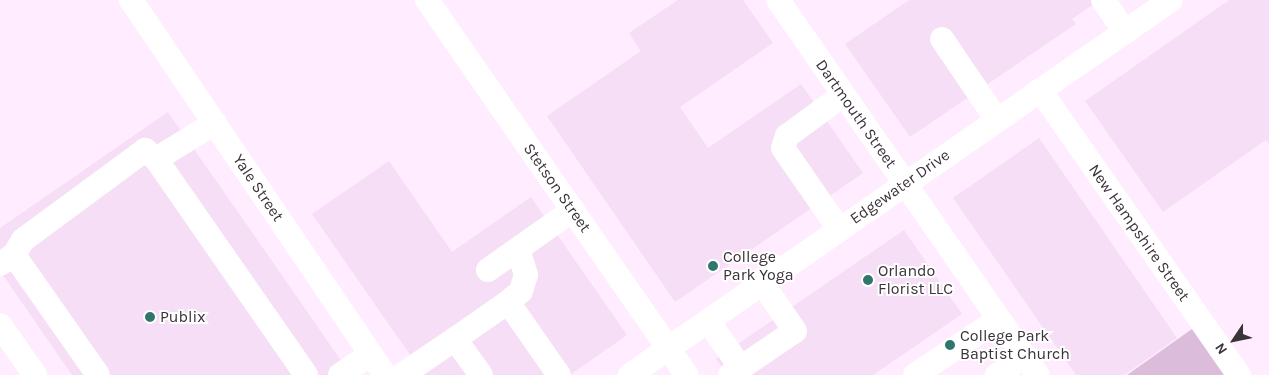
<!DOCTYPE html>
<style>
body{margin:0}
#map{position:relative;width:1269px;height:375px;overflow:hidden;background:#ffecff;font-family:Karla,sans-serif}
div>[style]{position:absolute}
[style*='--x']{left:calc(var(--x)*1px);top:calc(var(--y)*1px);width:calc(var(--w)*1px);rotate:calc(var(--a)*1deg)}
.built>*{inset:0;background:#f6def6}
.green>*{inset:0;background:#dbbddb}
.minor>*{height:24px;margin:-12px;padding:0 12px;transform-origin:12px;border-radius:12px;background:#fff}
.dots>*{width:14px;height:14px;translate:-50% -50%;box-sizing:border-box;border:2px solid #fff;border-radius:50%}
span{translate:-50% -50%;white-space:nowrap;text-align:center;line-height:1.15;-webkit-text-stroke:4px #fff;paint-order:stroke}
.street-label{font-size:16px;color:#3a333a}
.poi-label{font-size:16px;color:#3a333a}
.left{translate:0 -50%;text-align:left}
.north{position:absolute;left:1209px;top:315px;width:50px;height:50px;-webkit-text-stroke:4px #fff;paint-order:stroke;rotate:236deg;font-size:14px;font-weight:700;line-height:20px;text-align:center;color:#3a333a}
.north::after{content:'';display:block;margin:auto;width:18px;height:22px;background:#3a333a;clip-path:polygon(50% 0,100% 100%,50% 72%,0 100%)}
</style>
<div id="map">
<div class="built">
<i style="clip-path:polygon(678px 0,743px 0,773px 43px,680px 107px,708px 148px,801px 84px,863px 173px,675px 302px,547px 116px,641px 51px,629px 33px)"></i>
<i style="clip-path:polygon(909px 0,1100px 0,1072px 19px,1076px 24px,910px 137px,845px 44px)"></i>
<i style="clip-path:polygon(1229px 0,1269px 0,1269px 144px,1266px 140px,1163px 212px,1085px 101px)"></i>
<i style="clip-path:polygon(168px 112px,263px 248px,351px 375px,72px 375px,0 271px,0 228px)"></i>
<i style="clip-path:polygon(1039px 138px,1177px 338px,1124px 375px,1076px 375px,953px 198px)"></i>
<i style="clip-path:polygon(389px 161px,452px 252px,531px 197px,627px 335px,570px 375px,424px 375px,312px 214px)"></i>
<i style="clip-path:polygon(904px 230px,962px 314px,873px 375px,727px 375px,716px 359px)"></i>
</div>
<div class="green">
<i style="clip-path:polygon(1192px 329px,1224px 375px,1127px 375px)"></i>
</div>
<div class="minor">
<i style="--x:131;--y:0;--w:453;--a:55.9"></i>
<i style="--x:427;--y:0;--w:456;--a:55.3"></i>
<i style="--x:778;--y:0;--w:456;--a:55.3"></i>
<i style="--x:1103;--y:0;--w:39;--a:55"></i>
<i style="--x:942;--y:39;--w:98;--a:55.8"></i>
<i style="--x:1040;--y:90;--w:348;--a:55.1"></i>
<i style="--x:215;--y:123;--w:69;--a:148.6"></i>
<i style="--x:156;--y:159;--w:263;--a:55.2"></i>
<i style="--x:839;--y:229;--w:98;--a:-124.7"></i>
<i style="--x:783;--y:148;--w:13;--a:-72"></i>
<i style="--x:787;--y:136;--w:69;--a:-36.2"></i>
<i style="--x:14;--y:255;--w:146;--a:55"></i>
<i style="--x:0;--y:264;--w:17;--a:-33"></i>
<i style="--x:14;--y:255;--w:17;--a:-59"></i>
<i style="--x:23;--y:240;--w:152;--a:-36.4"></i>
<i style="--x:145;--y:150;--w:14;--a:39"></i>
<i style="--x:488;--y:270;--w:104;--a:-35.2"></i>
<i style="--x:508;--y:302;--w:17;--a:-40"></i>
<i style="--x:521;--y:291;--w:17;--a:-73"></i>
<i style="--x:526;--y:275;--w:27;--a:-107"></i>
<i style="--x:708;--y:321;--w:57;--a:54.9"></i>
<i style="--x:0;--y:325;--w:61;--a:55"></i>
<i style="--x:340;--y:375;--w:37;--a:-34"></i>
<i style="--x:402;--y:375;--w:64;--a:-34.2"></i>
<i style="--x:481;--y:375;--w:44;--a:-125.8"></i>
<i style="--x:455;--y:339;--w:65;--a:-34.9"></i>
<i style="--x:508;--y:302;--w:89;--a:55.1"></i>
<i style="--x:630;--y:375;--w:658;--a:-34.73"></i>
<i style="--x:730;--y:375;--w:78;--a:-34.1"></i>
<i style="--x:795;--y:331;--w:58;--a:-124.5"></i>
<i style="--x:915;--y:375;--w:101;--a:-33.7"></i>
<i style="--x:997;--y:375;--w:33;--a:-33"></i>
</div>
<div class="dots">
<i style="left:713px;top:266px;background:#31766c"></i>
<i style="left:868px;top:280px;background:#31766c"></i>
<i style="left:150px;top:317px;background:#31766c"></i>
<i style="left:950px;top:345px;background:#31766c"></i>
</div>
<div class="street-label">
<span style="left:856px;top:114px;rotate:55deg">Dartmouth Street</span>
<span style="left:900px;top:187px;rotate:-35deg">Edgewater Drive</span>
<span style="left:258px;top:188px;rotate:56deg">Yale Street</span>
<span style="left:557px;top:188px;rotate:55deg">Stetson Street</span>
<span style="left:1139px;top:233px;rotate:55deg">New Hampshire Street</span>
</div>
<div class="poi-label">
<span class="left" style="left:723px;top:266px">College<br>Park Yoga</span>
<span class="left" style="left:878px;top:280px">Orlando<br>Florist LLC</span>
<span class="left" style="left:160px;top:317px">Publix</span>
<span class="left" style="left:960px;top:345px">College Park<br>Baptist Church</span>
</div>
<div class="north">N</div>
</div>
